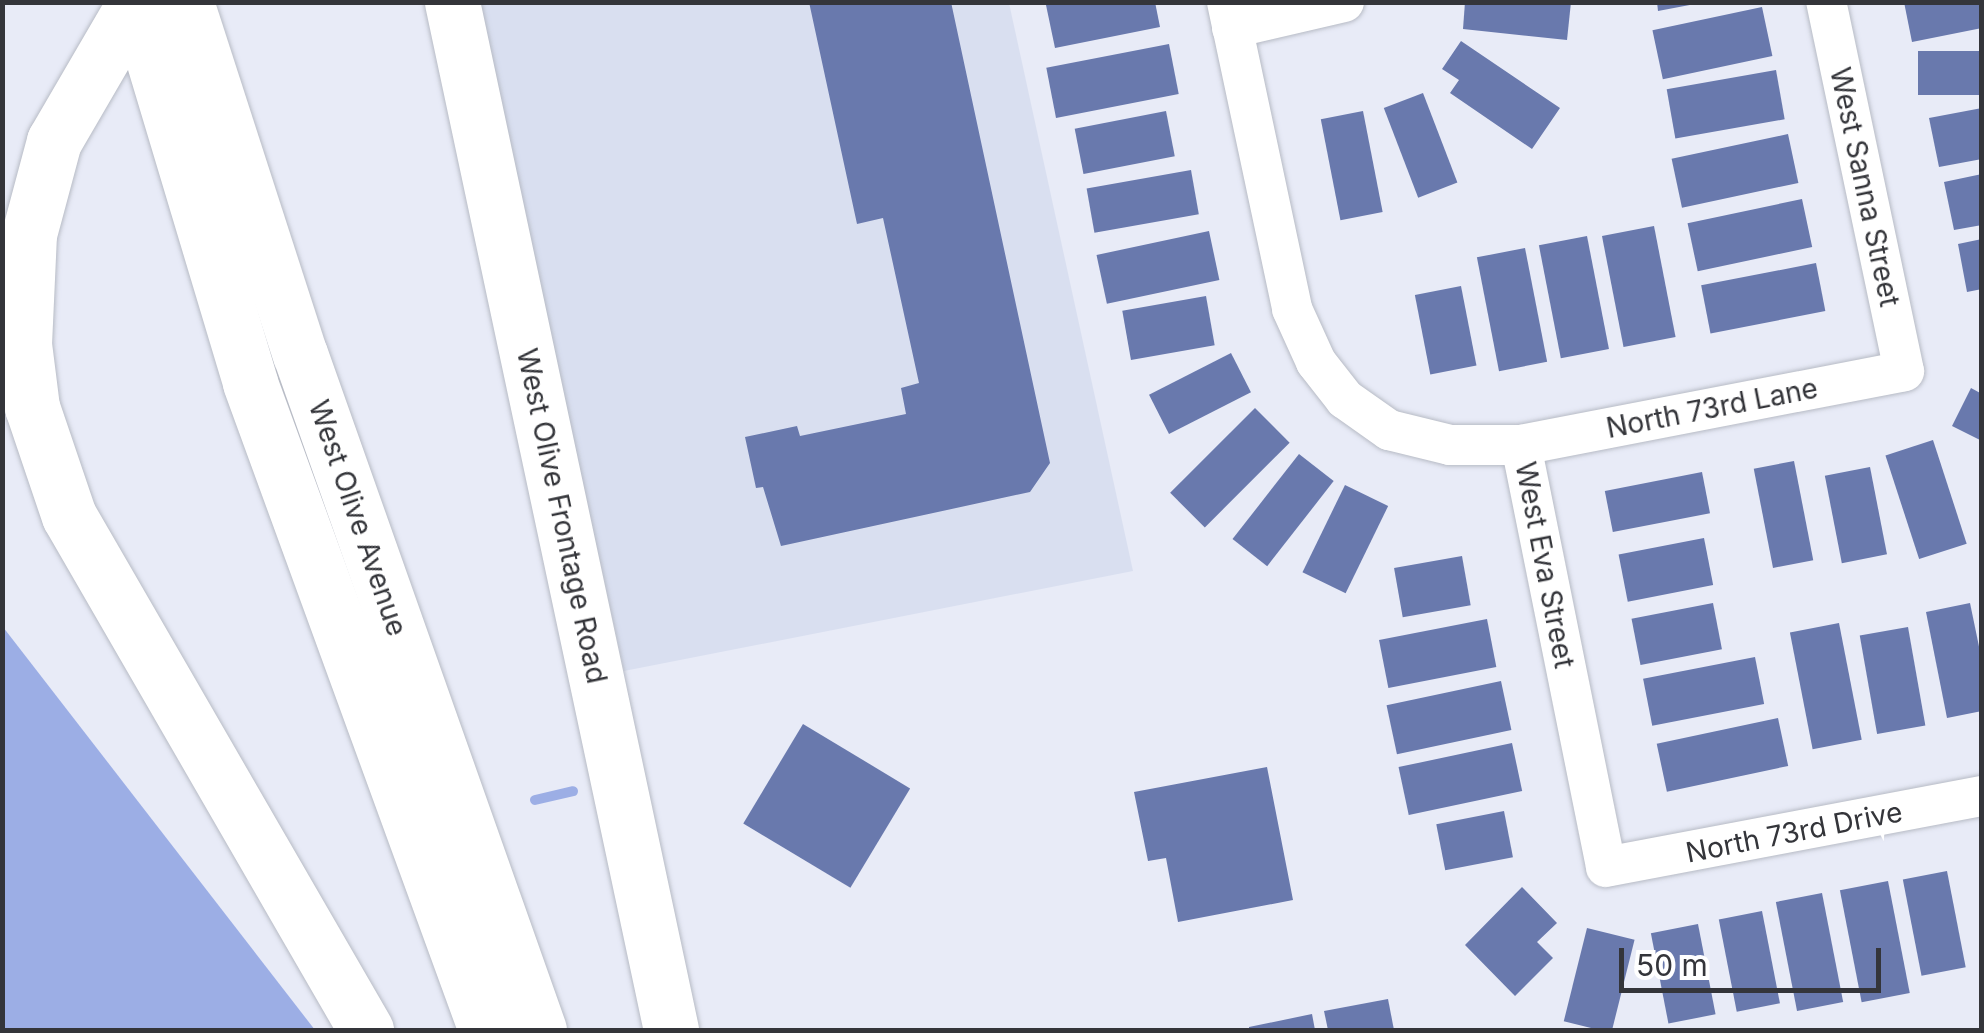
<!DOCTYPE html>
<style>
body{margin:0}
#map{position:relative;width:1984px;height:1033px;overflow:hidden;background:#e8ebf7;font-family:Inter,sans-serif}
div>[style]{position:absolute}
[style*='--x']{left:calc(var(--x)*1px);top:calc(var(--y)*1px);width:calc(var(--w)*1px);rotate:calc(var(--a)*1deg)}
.built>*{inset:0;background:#d9dff0}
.water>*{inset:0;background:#9caee5}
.stream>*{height:10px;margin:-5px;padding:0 5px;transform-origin:5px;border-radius:5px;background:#9caee5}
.building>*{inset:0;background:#6979ad;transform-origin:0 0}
.roads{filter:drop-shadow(0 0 2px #b7bbc5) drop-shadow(0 0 2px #b7bbc5)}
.minor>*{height:40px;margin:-20px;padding:0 20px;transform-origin:20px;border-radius:20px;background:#fff}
.secondary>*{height:55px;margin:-27.5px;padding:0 27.5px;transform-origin:27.5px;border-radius:27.5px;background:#fff}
span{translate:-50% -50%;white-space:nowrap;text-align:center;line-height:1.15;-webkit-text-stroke:10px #fff;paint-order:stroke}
.street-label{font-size:28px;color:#34353a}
.frame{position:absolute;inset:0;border:5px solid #34353a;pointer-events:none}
.scale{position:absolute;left:1619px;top:948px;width:262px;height:45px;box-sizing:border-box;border:5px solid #34353a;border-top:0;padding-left:12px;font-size:30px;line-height:35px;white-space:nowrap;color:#34353a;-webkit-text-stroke:8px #fff;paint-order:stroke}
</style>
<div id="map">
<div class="built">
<i style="clip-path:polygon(477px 3px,1009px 3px,1133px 571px,624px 671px)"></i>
</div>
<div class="water">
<i style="clip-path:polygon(3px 627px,315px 1030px,3px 1030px)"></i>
</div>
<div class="stream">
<i style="--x:535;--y:800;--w:39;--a:-13"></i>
</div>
<div class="building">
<i style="clip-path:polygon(809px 2px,951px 2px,1050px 463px,1030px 492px,781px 546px,763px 487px,756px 488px,745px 437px,797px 426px,800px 436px,906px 414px,901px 388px,919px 383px,883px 218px,857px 224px)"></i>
<i style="clip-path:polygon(1062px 2px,1155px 2px,1160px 27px,1055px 48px,1046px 5px)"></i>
<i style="clip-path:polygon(1465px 2px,1571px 2px,1567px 40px,1463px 29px)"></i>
<i style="clip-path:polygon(1657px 2px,1695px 2px,1695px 4px,1658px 11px)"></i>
<i style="clip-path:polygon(1904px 2px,1982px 2px,1982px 28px,1912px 42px)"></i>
<i style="left:1762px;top:7px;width:50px;height:112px;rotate:78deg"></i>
<i style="clip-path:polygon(1461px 41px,1560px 108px,1532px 149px,1450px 93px,1459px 80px,1442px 69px)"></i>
<i style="left:1169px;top:44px;width:51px;height:125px;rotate:79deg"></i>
<i style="left:1982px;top:51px;width:44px;height:64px;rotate:90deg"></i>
<i style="left:1776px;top:70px;width:50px;height:111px;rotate:80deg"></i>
<i style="left:1423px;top:93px;width:96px;height:42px;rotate:69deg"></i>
<i style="clip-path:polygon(1982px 108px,1982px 159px,1939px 167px,1929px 118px)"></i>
<i style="left:1166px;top:111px;width:46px;height:93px;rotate:79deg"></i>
<i style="left:1363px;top:111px;width:103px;height:43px;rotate:79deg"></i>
<i style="left:1788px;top:134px;width:50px;height:119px;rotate:78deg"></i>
<i style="left:1191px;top:170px;width:45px;height:106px;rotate:80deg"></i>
<i style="clip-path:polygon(1982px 174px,1982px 225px,1954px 230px,1944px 182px)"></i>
<i style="left:1802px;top:199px;width:49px;height:117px;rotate:78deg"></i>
<i style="left:1654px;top:226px;width:113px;height:53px;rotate:79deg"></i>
<i style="left:1209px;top:231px;width:50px;height:115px;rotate:78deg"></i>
<i style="left:1587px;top:236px;width:115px;height:49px;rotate:79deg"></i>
<i style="clip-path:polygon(1982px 239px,1982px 289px,1967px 292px,1958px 244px)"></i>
<i style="left:1525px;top:248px;width:116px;height:49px;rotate:79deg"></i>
<i style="left:1816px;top:263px;width:49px;height:117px;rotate:79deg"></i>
<i style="left:1461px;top:286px;width:81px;height:47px;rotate:79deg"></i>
<i style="left:1206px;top:296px;width:50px;height:85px;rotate:80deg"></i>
<i style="left:1231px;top:353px;width:44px;height:92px;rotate:63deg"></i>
<i style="clip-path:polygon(1971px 388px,1982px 394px,1982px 441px,1952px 426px)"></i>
<i style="left:1255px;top:408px;width:49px;height:120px;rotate:45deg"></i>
<i style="left:1933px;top:440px;width:109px;height:50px;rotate:72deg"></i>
<i style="left:1299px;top:454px;width:44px;height:108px;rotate:38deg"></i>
<i style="left:1794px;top:461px;width:101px;height:41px;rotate:79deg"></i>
<i style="left:1870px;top:467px;width:89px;height:46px;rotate:79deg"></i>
<i style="left:1702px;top:472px;width:42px;height:99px;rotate:79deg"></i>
<i style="left:1345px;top:485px;width:48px;height:97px;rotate:26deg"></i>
<i style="left:1704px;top:538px;width:48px;height:87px;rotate:79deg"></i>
<i style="left:1462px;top:556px;width:50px;height:69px;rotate:80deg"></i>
<i style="left:1713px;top:603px;width:47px;height:83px;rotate:79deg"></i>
<i style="clip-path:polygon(1970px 603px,1982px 661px,1982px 711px,1947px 718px,1926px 612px)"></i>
<i style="left:1487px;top:619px;width:49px;height:110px;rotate:79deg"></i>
<i style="left:1839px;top:623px;width:119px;height:50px;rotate:79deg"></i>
<i style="left:1908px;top:627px;width:100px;height:49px;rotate:80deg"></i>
<i style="left:1755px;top:657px;width:48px;height:114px;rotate:79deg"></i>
<i style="left:1501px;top:681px;width:50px;height:117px;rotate:78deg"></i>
<i style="left:1778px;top:718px;width:49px;height:124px;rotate:78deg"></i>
<i style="left:803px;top:724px;width:125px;height:116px;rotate:31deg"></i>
<i style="left:1512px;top:743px;width:49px;height:116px;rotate:78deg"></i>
<i style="clip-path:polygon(1267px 767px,1293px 900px,1178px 922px,1166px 858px,1148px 861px,1134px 792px)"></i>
<i style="left:1504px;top:811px;width:47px;height:69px;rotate:79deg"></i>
<i style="left:1947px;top:871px;width:98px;height:45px;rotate:79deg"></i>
<i style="left:1888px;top:881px;width:114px;height:49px;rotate:79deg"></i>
<i style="clip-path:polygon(1522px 887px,1557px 923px,1537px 942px,1553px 958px,1515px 996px,1465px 945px)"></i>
<i style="left:1822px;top:893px;width:111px;height:47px;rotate:79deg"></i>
<i style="left:1762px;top:911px;width:94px;height:44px;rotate:79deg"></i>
<i style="left:1698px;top:924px;width:92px;height:48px;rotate:79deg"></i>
<i style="left:1587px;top:928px;width:49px;height:96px;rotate:14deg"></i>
<i style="clip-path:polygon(1388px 999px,1394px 1030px,1328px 1030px,1324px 1011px)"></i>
<i style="clip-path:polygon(1312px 1014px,1315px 1030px,1249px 1030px,1249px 1027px)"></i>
</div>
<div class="roads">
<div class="minor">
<i style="--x:1227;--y:2;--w:314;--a:78"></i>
<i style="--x:1292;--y:309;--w:58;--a:65.6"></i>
<i style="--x:1316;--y:362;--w:47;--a:51.9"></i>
<i style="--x:1345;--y:399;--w:54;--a:35.2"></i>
<i style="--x:1389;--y:430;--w:63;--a:13.8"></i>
<i style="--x:1450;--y:445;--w:71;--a:0"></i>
<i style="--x:1521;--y:445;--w:390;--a:-10.9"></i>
<i style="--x:1904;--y:371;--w:377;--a:-101.9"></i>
<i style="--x:1232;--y:28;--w:115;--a:-13.1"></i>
<i style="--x:1521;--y:445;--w:430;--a:78.6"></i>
<i style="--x:1606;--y:867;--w:383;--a:-10.7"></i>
</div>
<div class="secondary">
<i style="--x:135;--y:2;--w:161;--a:120.2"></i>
<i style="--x:54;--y:141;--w:96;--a:105"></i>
<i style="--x:29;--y:234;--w:110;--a:92.6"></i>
<i style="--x:24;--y:344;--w:64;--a:82.8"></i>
<i style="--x:32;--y:407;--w:115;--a:71.3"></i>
<i style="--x:69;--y:516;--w:594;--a:59.98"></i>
<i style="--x:136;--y:2;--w:398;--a:73.3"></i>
<i style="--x:250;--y:383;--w:689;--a:69.96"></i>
<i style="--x:186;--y:2;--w:370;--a:72.1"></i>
<i style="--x:300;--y:354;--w:717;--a:70.53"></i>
<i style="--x:452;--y:2;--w:1051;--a:77.97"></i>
</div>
</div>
<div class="street-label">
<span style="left:1865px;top:187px;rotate:78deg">West Sanna Street</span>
<span style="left:1712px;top:408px;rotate:-11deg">North 73rd Lane</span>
<span style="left:562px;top:516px;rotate:78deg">West Olive Frontage Road</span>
<span style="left:358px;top:518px;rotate:71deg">West Olive Avenue</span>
<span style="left:1545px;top:565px;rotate:79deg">West Eva Street</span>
<span style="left:1794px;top:832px;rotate:-11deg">North 73rd Drive</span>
</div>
<div class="frame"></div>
<div class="scale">50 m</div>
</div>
